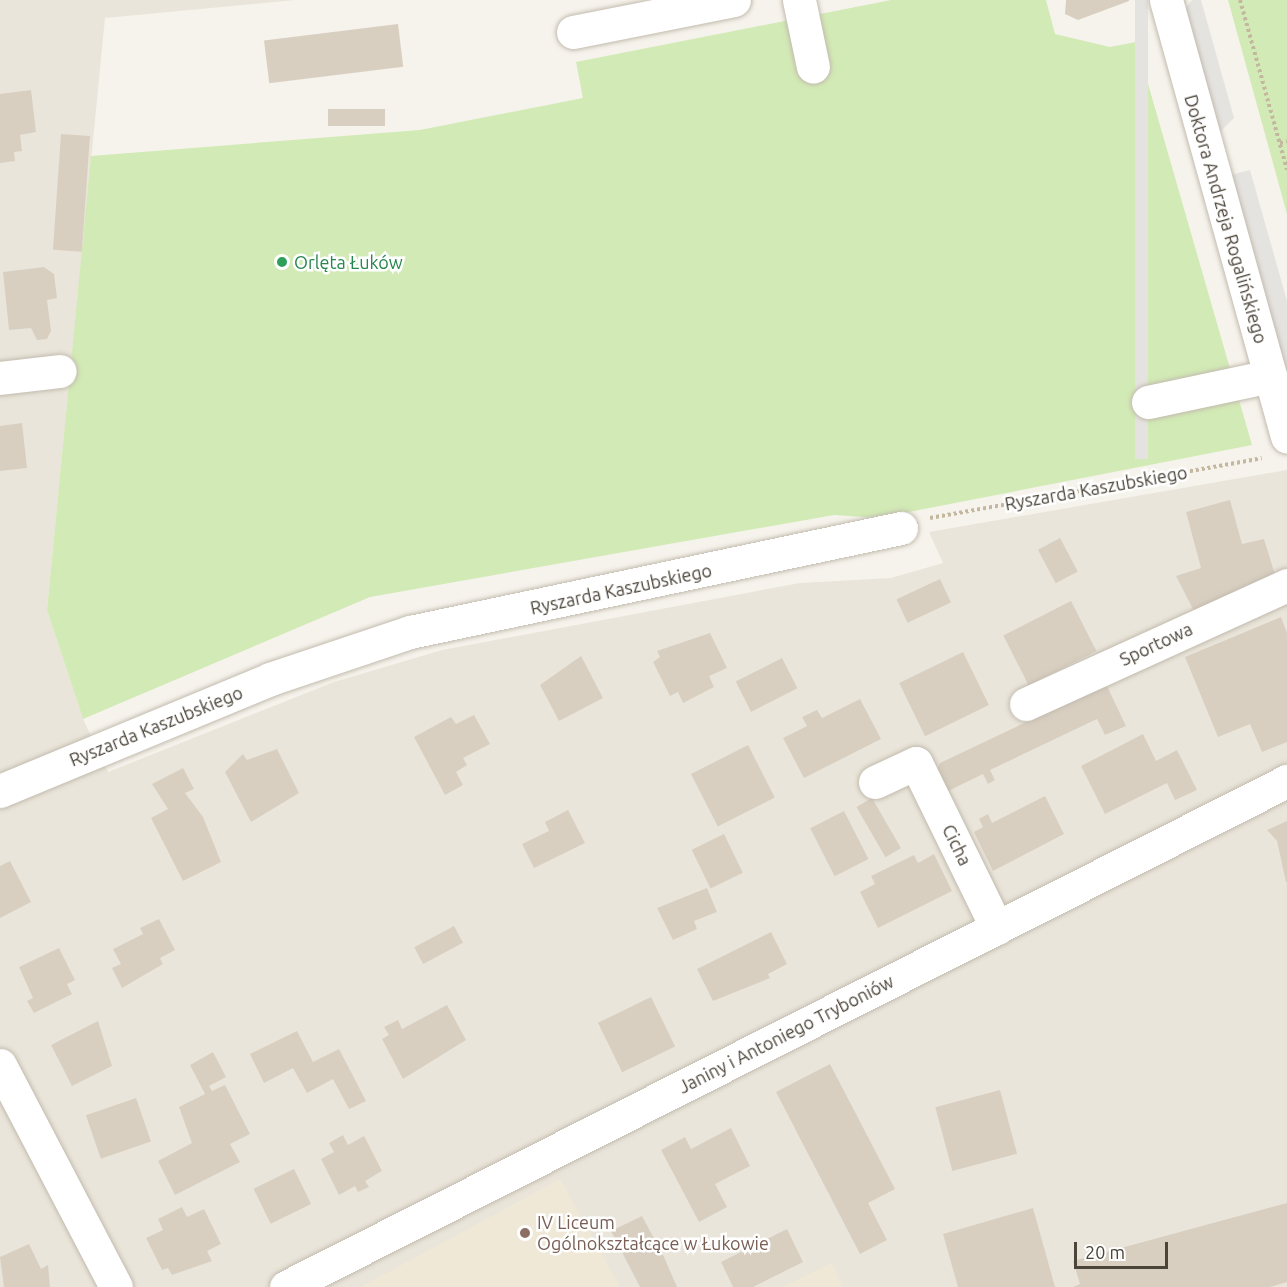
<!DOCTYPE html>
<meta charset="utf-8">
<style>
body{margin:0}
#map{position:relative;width:1287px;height:1287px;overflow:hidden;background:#f6f3ec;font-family:Ubuntu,sans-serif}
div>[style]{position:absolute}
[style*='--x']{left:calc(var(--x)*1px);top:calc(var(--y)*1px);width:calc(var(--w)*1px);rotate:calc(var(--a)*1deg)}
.residential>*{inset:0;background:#eae5da}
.education>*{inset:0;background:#efe8d6}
.green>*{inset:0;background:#d2eab5}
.parking>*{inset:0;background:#e5e3e0;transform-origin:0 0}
.building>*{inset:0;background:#d8cfc1;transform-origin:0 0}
.path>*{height:4px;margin-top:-2px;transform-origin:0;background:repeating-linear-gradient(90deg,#c4b79f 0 3px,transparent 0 6px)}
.roads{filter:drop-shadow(0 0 2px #c2bbae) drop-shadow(0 0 2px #c2bbae)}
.minor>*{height:33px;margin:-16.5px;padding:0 16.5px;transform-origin:16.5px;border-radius:16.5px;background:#fff}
.dots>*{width:16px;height:16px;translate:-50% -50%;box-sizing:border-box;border:3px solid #fff;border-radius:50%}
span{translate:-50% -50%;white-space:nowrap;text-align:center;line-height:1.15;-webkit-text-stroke:5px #fff;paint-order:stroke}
.street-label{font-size:18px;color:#4b4439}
.leisure-label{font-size:18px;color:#27864d}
.left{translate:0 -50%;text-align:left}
.education-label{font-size:18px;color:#785e54}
.scale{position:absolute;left:1074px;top:1242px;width:94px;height:27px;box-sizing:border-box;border:3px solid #4b4439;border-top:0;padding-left:8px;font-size:18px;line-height:21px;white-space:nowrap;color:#4b4439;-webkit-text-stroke:4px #fff;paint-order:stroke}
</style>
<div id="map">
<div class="residential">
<i style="clip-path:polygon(0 0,295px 0,105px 18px,47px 610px,83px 719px,108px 772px,334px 682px,442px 650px,800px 583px,891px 578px,943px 563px,929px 532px,1287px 470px,1287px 1287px,0 1287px)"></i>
</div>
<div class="education">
<i style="clip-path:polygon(560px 1179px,620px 1287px,361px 1287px)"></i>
<i style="clip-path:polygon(832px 1263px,842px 1287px,783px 1287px)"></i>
</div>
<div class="green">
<i style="clip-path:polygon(891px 0,1046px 0,1055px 34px,1110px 47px,1136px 42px,1252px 445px,878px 518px,834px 515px,370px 597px,83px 719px,47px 610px,91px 156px,420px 130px,583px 98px,576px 62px)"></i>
<i style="clip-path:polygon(1228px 0,1287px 0,1287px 214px)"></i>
</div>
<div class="parking">
<i style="left:1135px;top:0;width:13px;height:459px"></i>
<i style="clip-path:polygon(1192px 0,1201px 0,1234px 118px,1214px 138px,1179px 16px)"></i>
<i style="clip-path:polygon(1250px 170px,1287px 301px,1287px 393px,1226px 176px)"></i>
</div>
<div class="building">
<i style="clip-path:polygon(1066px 0,1129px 0,1129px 1px,1078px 20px,1065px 14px)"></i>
<i style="left:398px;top:24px;width:43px;height:135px;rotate:83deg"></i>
<i style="clip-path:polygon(31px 90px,36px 132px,20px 135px,22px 151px,14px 152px,15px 161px,0 163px,0 94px)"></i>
<i style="left:328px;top:109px;width:57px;height:17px"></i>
<i style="left:61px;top:134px;width:29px;height:116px;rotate:4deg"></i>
<i style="clip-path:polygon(44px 267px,54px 274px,57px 298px,47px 300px,51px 331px,47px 339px,37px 340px,31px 328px,9px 330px,3px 272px)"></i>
<i style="clip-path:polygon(22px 423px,27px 468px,0 471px,0 426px)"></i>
<i style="clip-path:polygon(1230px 500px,1242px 544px,1264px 539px,1276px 578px,1196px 615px,1176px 576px,1201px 568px,1186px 512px)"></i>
<i style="left:1060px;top:538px;width:38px;height:25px;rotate:62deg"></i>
<i style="left:940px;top:579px;width:26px;height:48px;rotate:65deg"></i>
<i style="left:1071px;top:601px;width:56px;height:76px;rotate:63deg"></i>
<i style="clip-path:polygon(1281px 617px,1287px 633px,1287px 742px,1262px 752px,1250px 724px,1218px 737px,1185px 657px)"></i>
<i style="clip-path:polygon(710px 633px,727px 668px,709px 676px,714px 687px,683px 703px,678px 692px,670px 696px,653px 662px,660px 657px,657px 651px)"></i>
<i style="left:963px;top:652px;width:59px;height:71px;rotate:64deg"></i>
<i style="clip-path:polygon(581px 656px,603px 698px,559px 721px,540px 685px)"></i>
<i style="left:782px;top:658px;width:34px;height:52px;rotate:63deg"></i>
<i style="clip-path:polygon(1106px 684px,1126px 726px,1105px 735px,1097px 719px,990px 770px,995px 780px,988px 784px,983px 774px,944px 793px,934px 774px,940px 763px)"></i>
<i style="clip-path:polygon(860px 699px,881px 739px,804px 778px,783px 738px,807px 726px,802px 717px,817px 710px,822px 718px)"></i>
<i style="clip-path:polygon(474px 715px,490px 744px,463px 758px,467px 765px,456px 772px,463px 785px,445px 795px,414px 737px,451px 717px,456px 724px)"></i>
<i style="clip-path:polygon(1143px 734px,1156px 761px,1177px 750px,1197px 790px,1175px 800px,1167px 783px,1105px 814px,1081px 766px)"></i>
<i style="left:748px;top:745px;width:59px;height:64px;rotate:63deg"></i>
<i style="clip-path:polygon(277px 749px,299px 793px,251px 822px,225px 772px,243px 754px,247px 760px)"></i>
<i style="clip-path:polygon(183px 768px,194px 789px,185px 793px,203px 817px,221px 862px,183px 881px,151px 818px,168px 809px,152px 784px)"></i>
<i style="clip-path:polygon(1045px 796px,1064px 834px,993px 871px,974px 832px,983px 827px,979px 819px,988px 814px,992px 823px)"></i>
<i style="left:872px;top:798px;width:58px;height:18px;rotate:60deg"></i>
<i style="clip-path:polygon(568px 810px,585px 843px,534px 868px,522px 844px,549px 831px,545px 822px)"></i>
<i style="left:844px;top:811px;width:54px;height:38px;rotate:63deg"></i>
<i style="clip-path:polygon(1287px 821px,1287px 882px,1286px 882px,1277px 841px,1267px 830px)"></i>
<i style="left:724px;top:834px;width:43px;height:36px;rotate:64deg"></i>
<i style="clip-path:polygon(934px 854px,952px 891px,878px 928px,860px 892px,875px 884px,871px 876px,914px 855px,918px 863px)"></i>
<i style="clip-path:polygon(10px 861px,31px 902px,0 918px,0 866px)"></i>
<i style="clip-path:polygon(707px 888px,717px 912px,694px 921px,697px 929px,673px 940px,657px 908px)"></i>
<i style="clip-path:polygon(159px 919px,175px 950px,160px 958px,163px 964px,122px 988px,112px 968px,121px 964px,113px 949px,143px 934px,140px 928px)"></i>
<i style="left:454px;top:926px;width:19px;height:45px;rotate:62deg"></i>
<i style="clip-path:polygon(771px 932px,787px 964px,768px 974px,770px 978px,713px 1001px,697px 969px)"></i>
<i style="clip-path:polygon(59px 948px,75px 980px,67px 984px,72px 994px,34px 1013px,27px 1001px,33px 998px,19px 967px)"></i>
<i style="left:651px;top:997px;width:55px;height:59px;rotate:64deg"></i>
<i style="clip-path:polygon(447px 1005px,466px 1040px,403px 1079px,382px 1039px,389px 1035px,384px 1027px,398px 1020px,402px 1029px)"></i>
<i style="clip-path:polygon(98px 1021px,112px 1066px,72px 1086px,51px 1045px)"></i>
<i style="clip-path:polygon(297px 1031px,313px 1062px,339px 1049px,366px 1101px,349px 1109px,333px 1079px,307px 1093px,293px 1068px,264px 1083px,250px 1054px)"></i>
<i style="clip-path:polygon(213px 1052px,226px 1077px,209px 1086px,212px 1091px,225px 1085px,250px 1134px,230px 1144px,240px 1162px,175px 1195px,158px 1161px,192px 1143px,179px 1107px,205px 1094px,190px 1065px)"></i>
<i style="clip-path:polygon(830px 1064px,895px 1189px,868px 1203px,887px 1240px,860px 1254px,776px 1092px)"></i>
<i style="left:1000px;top:1090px;width:66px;height:67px;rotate:75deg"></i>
<i style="left:136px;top:1098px;width:46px;height:53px;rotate:71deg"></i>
<i style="clip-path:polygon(731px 1128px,750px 1166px,715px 1184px,727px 1207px,699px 1222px,661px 1150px,685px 1137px,691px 1149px)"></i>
<i style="clip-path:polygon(343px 1135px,348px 1145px,364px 1136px,382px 1171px,365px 1181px,369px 1187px,358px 1192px,355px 1186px,339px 1195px,321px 1159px,334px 1152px,329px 1143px)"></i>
<i style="left:294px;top:1169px;width:39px;height:45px;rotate:64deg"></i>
<i style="clip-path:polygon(1287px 1203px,1287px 1282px,1270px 1287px,1073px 1287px,1080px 1284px,1073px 1261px)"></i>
<i style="clip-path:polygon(182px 1207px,187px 1217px,204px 1209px,221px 1244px,207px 1251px,212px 1261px,172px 1275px,168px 1268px,162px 1270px,146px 1238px,163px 1230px,158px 1219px)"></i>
<i style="clip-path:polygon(1033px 1208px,1055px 1287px,958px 1287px,943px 1234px)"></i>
<i style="clip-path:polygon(642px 1216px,664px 1257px,677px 1287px,640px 1287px,611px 1231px)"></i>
<i style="clip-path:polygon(787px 1229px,803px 1262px,753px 1287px,733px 1287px,721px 1262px)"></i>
<i style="clip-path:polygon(29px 1244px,41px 1269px,48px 1265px,50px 1287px,4px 1287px,0 1257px)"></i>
</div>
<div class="path">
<i style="--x:1240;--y:0;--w:176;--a:74.5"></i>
<i style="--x:1280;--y:143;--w:7;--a:-16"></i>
<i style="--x:930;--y:518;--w:337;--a:-10.2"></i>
</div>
<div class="roads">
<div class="minor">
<i style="--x:799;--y:0;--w:68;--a:78.2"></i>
<i style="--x:1166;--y:0;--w:453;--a:74.5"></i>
<i style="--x:573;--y:32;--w:164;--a:-11.2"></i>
<i style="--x:0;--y:378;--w:60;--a:-6.7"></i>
<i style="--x:1148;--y:402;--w:125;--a:-12"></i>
<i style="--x:1026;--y:704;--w:287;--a:-24.5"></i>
<i style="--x:875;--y:782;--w:45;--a:-24.9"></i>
<i style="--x:916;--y:763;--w:184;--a:63.9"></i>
<i style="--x:0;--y:791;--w:292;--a:-22.5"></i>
<i style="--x:270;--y:679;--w:148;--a:-18.6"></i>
<i style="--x:410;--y:632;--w:502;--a:-11.96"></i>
<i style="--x:0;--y:1065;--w:250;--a:62.4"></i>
<i style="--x:286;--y:1287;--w:1122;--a:-26.82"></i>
</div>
</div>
<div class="dots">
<i style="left:282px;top:262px;background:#2e9e5b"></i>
<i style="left:525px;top:1233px;background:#8d6e63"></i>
</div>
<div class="street-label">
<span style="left:1226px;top:219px;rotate:74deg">Doktora Andrzeja Rogalińskiego</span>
<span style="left:1096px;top:488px;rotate:-10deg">Ryszarda Kaszubskiego</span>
<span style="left:621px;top:589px;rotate:-12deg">Ryszarda Kaszubskiego</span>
<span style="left:1156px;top:644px;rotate:-25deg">Sportowa</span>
<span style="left:156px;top:726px;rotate:-22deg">Ryszarda Kaszubskiego</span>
<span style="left:957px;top:845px;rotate:64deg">Cicha</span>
<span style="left:786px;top:1034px;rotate:-27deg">Janiny i Antoniego Tryboniów</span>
</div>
<div class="leisure-label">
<span class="left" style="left:294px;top:262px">Orlęta Łuków</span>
</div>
<div class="education-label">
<span class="left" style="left:537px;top:1233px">IV Liceum<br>Ogólnokształcące w Łukowie</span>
</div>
<div class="scale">20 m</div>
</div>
